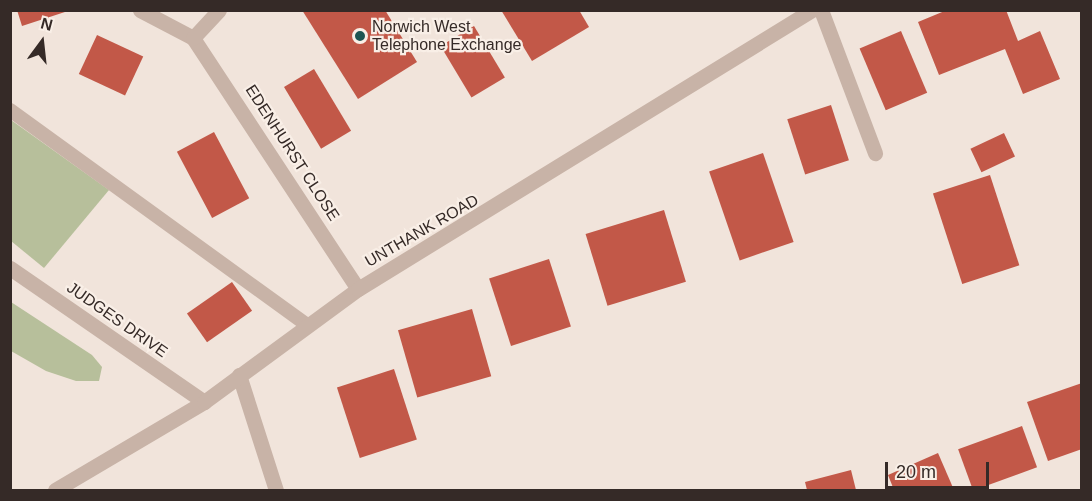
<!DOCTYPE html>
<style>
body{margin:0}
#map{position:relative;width:1092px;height:501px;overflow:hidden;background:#f1e4db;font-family:Helvetica,sans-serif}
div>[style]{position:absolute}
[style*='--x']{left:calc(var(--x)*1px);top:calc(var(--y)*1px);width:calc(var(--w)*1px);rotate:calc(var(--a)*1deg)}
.green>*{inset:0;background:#b7bf9b}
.building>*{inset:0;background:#c25848;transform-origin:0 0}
.service>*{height:14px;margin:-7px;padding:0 7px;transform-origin:7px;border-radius:7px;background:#c8b3a7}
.minor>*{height:15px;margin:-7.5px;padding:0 7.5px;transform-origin:7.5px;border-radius:7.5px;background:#c8b3a7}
.tertiary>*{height:15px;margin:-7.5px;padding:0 7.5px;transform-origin:7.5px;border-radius:7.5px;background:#c8b3a7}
.dots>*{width:16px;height:16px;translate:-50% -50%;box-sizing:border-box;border:3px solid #f9efe7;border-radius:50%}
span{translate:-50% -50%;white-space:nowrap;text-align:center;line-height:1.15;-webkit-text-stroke:4.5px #f9efe7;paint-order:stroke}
.poi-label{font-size:16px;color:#352a27}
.left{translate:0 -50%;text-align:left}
.street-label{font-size:16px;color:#352a27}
.frame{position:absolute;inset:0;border:12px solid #352a27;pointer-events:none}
.north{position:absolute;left:12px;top:12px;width:60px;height:60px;-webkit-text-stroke:4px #f9efe7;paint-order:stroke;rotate:15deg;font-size:16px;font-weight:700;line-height:24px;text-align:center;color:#352a27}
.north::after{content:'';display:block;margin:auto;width:21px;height:27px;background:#352a27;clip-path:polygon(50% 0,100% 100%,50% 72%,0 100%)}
.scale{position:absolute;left:885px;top:462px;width:104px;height:27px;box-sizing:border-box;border:3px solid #352a27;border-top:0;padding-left:8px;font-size:18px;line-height:21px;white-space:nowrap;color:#352a27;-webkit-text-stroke:4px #f9efe7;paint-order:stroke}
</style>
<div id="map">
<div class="green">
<i style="clip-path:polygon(11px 120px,109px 190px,44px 268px,11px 241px)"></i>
<i style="clip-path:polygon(11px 302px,92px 355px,102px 367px,99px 381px,76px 381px,46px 371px,11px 351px)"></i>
</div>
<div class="building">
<i style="clip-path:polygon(17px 10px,68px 10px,68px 11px,22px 26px)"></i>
<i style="clip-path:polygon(302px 10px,385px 10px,417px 62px,358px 99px)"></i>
<i style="clip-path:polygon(501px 10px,579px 10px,589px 27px,532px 61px)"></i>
<i style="clip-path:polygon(947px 10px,1006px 10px,1018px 41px,1040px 31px,1060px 79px,1023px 94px,1005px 49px,939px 75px,918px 22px)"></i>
<i style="left:474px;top:26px;width:60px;height:39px;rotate:59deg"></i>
<i style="left:901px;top:31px;width:67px;height:45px;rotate:67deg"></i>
<i style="left:97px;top:35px;width:51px;height:43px;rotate:25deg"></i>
<i style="left:314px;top:69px;width:72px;height:35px;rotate:59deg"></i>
<i style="left:831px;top:105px;width:58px;height:46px;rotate:72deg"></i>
<i style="left:214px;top:132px;width:75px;height:42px;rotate:62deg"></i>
<i style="left:1004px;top:133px;width:26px;height:37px;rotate:65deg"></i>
<i style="left:763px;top:153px;width:94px;height:57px;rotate:71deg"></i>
<i style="left:990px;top:175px;width:95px;height:60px;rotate:72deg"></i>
<i style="left:664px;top:210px;width:75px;height:82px;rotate:73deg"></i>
<i style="left:549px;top:259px;width:71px;height:63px;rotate:72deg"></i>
<i style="left:232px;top:282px;width:35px;height:55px;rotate:55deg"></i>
<i style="left:472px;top:309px;width:70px;height:77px;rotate:74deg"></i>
<i style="left:394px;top:369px;width:74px;height:60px;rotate:72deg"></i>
<i style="clip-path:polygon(1082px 383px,1082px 449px,1048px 461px,1027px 402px)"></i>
<i style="left:1022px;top:426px;width:44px;height:68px;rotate:70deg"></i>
<i style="clip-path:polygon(938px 453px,954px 490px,894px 490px,888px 475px)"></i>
<i style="clip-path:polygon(851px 470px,856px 490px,807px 490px,805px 482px)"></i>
</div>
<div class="service">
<i style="--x:10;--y:110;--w:365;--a:35.9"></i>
</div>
<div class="minor">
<i style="--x:140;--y:10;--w:60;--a:27.8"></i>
<i style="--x:193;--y:38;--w:300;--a:56.7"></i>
<i style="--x:821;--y:10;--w:153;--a:69.3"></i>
<i style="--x:193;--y:38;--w:38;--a:-47"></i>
<i style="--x:10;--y:268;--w:236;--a:34.6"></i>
<i style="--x:239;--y:375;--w:121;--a:72.2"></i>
</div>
<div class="tertiary">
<i style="--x:55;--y:490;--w:173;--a:-30.6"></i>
<i style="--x:204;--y:402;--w:191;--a:-36.3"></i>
<i style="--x:358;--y:289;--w:533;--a:-31.57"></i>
</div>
<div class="dots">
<i style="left:360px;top:36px;background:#1e5553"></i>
</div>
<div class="poi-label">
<span class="left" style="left:372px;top:36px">Norwich West<br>Telephone Exchange</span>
</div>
<div class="street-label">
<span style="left:292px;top:153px;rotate:57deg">EDENHURST CLOSE</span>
<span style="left:422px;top:231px;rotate:-30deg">UNTHANK ROAD</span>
<span style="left:117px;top:320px;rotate:35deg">JUDGES DRIVE</span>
</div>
<div class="frame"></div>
<div class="north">N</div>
<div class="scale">20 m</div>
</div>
